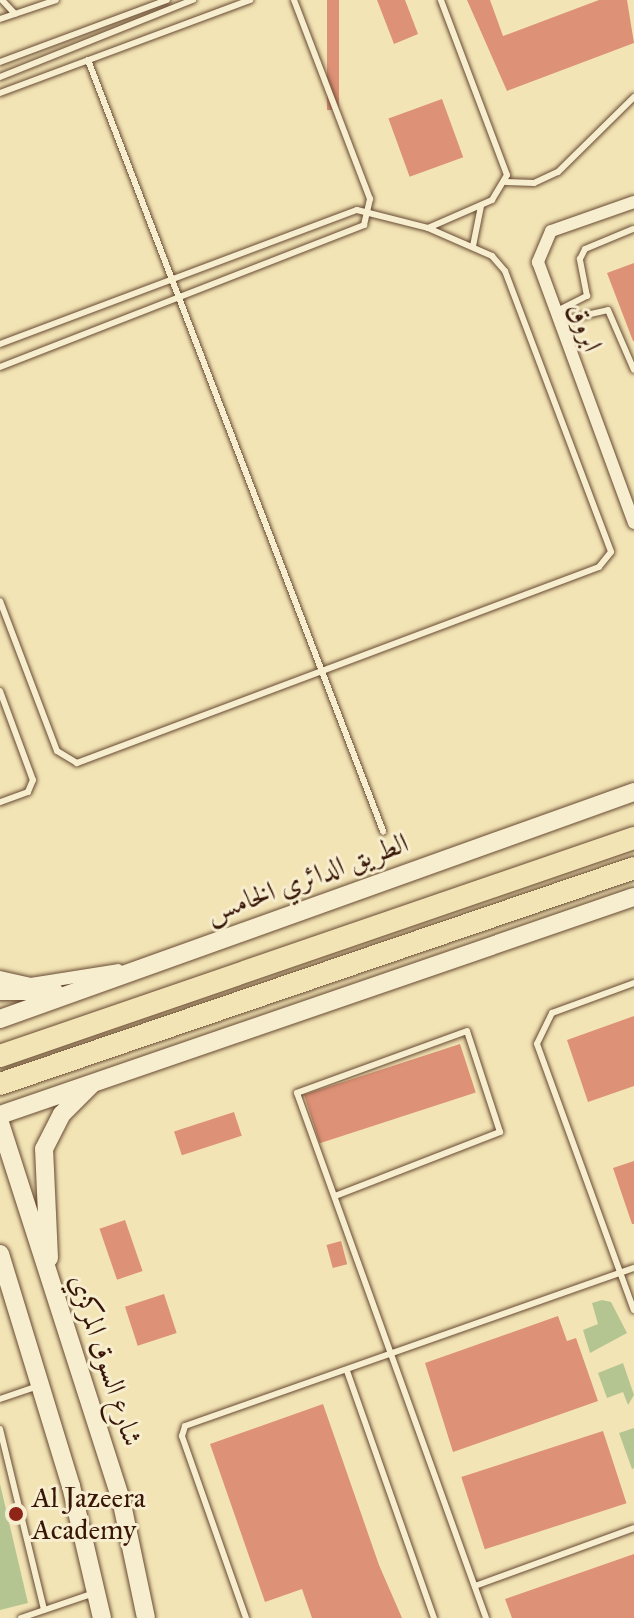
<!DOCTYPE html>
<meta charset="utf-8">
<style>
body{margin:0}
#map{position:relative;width:634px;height:1618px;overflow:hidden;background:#f3e4b5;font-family:"IM FELL Great Primer",Amiri,serif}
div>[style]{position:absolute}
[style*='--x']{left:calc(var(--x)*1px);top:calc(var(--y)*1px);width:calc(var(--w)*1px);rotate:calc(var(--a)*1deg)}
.green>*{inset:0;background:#b4c592}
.building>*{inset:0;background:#dd9176;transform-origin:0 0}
.roads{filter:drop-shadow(0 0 2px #674a32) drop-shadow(0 0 2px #674a32)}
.lane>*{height:6px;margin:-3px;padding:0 3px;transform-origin:3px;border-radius:3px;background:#f7edcf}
.street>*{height:12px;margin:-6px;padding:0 6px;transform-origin:6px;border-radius:6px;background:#f7edcf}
.secondary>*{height:18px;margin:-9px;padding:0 9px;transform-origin:9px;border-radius:9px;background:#f7edcf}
.highway>*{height:22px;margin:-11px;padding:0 11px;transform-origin:11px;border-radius:11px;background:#f3e4b5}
.dots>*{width:22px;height:22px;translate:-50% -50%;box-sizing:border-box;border:4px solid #f7edcf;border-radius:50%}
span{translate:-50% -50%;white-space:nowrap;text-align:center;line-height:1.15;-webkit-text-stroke:6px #f7edcf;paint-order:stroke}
.street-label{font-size:28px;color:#381607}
.poi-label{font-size:28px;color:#381607}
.left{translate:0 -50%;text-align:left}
</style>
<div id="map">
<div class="green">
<i style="clip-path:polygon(602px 1300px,611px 1302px,627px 1333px,590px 1353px,583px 1330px,598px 1324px,592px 1303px)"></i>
<i style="clip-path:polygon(623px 1363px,634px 1395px,628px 1405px,623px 1392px,607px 1398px,598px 1373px)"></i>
<i style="clip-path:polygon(634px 1428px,634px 1468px,632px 1469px,619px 1433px)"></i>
<i style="clip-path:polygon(0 1484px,28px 1603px,0 1610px)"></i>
</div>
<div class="building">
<i style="left:327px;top:0;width:12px;height:110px"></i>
<i style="clip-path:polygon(377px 0,405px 0,418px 34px,394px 44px)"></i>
<i style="clip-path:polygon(467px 0,490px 0,503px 36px,599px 0,627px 0,634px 43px,507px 91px)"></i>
<i style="left:442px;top:99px;width:62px;height:57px;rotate:70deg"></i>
<i style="clip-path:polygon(634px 263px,634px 341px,633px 341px,607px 273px)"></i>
<i style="clip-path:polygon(634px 1016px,634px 1086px,588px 1102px,567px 1040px)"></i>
<i style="left:460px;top:1044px;width:51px;height:164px;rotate:72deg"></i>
<i style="left:234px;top:1112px;width:25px;height:63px;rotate:72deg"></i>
<i style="clip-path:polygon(634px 1161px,634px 1224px,632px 1224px,613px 1168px)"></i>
<i style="left:125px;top:1220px;width:54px;height:27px;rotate:71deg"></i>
<i style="left:341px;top:1241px;width:24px;height:15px;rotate:75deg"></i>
<i style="left:164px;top:1294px;width:41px;height:41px;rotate:72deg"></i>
<i style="clip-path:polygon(558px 1316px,567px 1341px,576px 1338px,598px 1401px,453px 1452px,425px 1363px)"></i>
<i style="clip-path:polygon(323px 1404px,379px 1565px,402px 1618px,312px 1618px,302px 1589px,265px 1602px,210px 1444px)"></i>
<i style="left:603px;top:1431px;width:76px;height:149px;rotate:72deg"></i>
<i style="clip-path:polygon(634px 1554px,634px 1618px,512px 1618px,505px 1599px)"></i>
</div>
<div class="roads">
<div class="lane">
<i style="--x:2;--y:0;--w:19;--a:47"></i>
<i style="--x:0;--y:19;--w:59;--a:-18.7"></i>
<i style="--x:88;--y:60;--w:826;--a:69.06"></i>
<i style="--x:0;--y:62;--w:178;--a:-20.4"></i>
<i style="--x:0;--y:77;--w:208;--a:-21.8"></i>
<i style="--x:0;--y:93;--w:267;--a:-20.4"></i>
<i style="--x:506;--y:182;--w:28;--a:2"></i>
<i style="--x:534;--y:183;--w:26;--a:-25"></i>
<i style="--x:558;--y:172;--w:107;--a:-44.6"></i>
<i style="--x:428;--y:228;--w:70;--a:-23.6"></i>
<i style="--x:492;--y:200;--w:29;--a:-59"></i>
<i style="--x:507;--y:175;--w:187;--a:-110.7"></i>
<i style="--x:473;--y:246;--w:41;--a:-78.7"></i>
<i style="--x:557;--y:311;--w:34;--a:-27"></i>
<i style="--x:587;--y:296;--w:38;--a:-101"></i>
<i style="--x:580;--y:259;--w:11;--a:-63"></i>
<i style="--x:585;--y:249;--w:52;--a:-22.6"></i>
<i style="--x:560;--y:321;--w:49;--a:-12.9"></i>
<i style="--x:608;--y:310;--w:65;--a:66.6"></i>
<i style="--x:0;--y:344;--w:381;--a:-20.6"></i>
<i style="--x:357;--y:210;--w:73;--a:14.2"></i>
<i style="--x:428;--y:228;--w:70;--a:23.6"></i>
<i style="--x:492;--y:256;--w:20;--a:49"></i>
<i style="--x:505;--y:271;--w:300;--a:69.3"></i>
<i style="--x:611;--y:552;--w:19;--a:129"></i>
<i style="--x:599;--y:567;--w:558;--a:159.42"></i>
<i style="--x:77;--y:763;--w:23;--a:-149"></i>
<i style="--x:57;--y:751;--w:160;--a:-110.8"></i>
<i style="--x:0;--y:367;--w:391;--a:-21.3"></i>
<i style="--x:364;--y:225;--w:27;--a:-77"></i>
<i style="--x:370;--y:199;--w:213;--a:-110.9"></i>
<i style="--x:0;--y:691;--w:95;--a:69.7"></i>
<i style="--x:33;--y:780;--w:13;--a:113"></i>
<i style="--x:28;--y:792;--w:30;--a:160"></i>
<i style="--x:634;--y:983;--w:87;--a:159.9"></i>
<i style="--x:552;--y:1013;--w:34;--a:116"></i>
<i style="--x:537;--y:1044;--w:283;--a:70"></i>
<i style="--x:335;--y:1196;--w:177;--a:-21.2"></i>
<i style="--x:500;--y:1132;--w:106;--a:-108.1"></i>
<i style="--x:467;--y:1031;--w:181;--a:160"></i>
<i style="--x:297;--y:1093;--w:558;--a:70.2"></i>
<i style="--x:347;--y:1371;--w:262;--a:70.6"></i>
<i style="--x:0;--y:1399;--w:40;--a:-18.9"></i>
<i style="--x:0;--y:1429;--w:186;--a:76.3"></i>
<i style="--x:475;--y:1586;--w:169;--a:-20"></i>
<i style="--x:21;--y:1618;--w:77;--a:-18.9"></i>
<i style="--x:246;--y:1618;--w:193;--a:-109.4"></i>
<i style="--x:182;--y:1436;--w:10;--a:-73"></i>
<i style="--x:185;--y:1426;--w:476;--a:-19.4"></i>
</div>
<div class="street">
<i style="--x:634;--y:202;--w:88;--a:160.7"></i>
<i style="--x:551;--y:231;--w:34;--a:113"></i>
<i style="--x:538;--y:262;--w:278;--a:69.8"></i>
<i style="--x:0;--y:977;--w:32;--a:13"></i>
<i style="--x:31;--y:984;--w:88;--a:-9.1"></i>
</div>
<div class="secondary">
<i style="--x:0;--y:991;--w:54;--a:0"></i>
<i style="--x:0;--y:1019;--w:673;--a:-19.7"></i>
<i style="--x:0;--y:1115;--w:670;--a:-18.98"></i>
<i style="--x:0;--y:1123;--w:400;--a:72.2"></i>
<i style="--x:122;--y:1504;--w:116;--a:78.1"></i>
<i style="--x:0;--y:1254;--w:243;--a:73"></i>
<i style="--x:71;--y:1486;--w:136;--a:76.8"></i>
<i style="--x:49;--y:1258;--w:109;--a:-92.6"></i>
<i style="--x:44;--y:1149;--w:39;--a:-63"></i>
<i style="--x:62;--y:1114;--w:41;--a:-45"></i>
</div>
<div class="highway">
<i style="--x:0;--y:1056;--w:670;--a:-18.98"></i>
<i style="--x:0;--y:1084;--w:670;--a:-18.81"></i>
</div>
</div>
<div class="dots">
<i style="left:16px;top:1514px;background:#8f2418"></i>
</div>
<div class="street-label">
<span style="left:585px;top:327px;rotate:69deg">ابروق</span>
<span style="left:307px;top:878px;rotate:-20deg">الطريق الدائري الخامس</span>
<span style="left:106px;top:1360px;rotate:72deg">شارع السوق المركزي</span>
</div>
<div class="poi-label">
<span class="left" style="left:32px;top:1514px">Al Jazeera<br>Academy</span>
</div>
</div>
